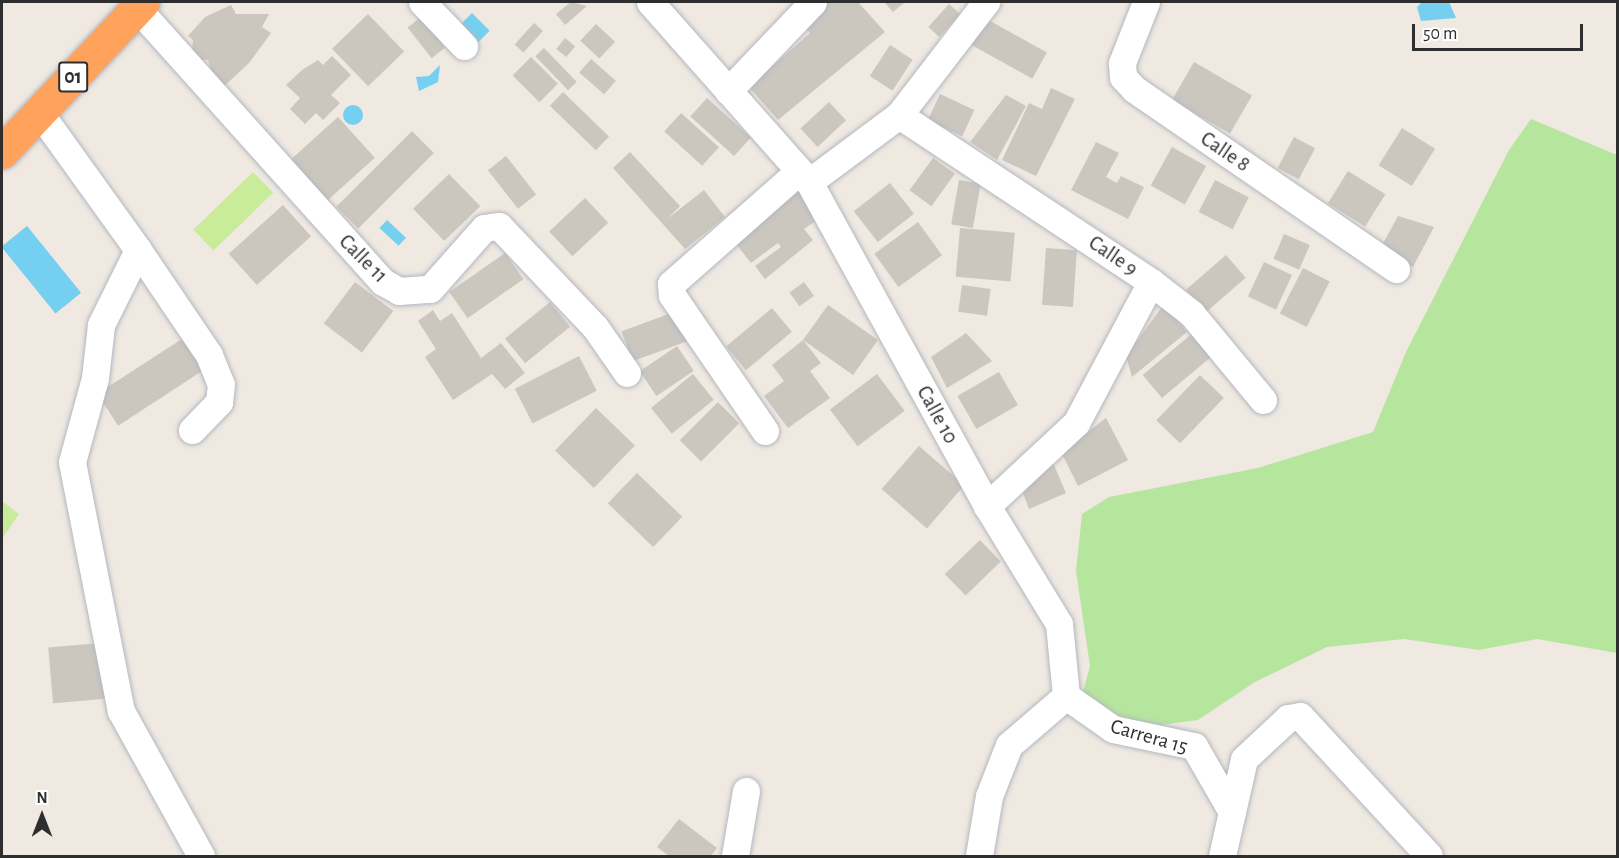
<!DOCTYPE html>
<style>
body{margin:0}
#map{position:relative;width:1619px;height:858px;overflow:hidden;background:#efe9e1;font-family:"Alegreya Sans",sans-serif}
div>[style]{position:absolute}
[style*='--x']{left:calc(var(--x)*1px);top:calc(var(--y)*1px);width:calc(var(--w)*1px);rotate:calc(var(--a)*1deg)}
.green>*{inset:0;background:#b6e59e}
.pitch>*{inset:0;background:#c9ec9a;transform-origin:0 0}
.water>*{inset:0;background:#75cff0;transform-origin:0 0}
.round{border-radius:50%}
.building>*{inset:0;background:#cbc7bf;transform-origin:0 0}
.roads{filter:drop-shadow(0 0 2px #b4b7c1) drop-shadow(0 0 2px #b4b7c1)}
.minor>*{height:27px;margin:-13.5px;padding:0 13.5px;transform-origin:13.5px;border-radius:13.5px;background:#fff}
.highway>*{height:33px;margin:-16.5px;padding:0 16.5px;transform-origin:16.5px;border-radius:16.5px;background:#ffa35c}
span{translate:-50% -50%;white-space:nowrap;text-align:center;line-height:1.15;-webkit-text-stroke:4.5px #fff;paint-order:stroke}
.shield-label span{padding:2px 4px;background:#fff;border:2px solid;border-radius:4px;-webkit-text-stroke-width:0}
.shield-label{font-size:20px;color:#2e2e2e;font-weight:700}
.street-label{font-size:21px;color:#2e2e2e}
.frame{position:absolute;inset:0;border:3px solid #2e2e2e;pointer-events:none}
.north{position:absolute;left:12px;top:786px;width:60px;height:60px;-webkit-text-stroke:4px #fff;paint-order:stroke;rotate:0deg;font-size:16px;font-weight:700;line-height:24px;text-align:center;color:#2e2e2e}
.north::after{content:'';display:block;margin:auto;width:21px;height:27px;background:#2e2e2e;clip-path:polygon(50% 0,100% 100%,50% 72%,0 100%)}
.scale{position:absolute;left:1412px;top:24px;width:171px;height:27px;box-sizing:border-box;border:3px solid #2e2e2e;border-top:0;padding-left:8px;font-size:18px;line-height:21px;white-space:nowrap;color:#2e2e2e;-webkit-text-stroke:4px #fff;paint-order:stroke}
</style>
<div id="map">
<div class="green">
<i style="clip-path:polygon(1531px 119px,1617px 155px,1617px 653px,1537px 639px,1479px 650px,1404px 639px,1327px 647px,1255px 682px,1198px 720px,1145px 727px,1080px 703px,1090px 666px,1076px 571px,1082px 514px,1109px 497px,1258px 468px,1373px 432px,1406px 352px,1509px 150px)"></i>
</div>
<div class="pitch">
<i style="left:253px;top:172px;width:29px;height:83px;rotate:46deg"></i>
<i style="clip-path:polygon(2px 501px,19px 514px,2px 539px)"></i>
</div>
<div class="water">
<i style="clip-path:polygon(1422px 2px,1449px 2px,1456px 18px,1421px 21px,1417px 7px)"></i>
<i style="left:472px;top:13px;width:25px;height:18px;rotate:45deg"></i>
<i style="clip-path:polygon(440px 65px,438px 82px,419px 91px,416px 77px,429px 76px)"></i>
<i class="round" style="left:343px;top:105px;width:20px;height:20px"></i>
<i style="left:387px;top:220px;width:26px;height:11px;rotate:43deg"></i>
<i style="left:27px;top:226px;width:86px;height:33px;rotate:51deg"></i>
</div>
<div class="building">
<i style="clip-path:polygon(571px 2px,587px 6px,565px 25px,556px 14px)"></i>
<i style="clip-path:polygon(828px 2px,858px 2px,885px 32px,778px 120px,749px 87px,810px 33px,802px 24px)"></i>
<i style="clip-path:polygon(884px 2px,905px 2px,893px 12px)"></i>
<i style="left:949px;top:4px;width:15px;height:31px;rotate:42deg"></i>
<i style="clip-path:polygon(231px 5px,236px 14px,269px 14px,262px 27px,271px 33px,249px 63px,218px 92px,208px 60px,191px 59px,193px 40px,188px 36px,205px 17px)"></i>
<i style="left:368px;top:14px;width:52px;height:50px;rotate:46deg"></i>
<i style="left:421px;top:17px;width:39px;height:17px;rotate:52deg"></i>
<i style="left:983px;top:17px;width:73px;height:30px;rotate:29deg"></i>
<i style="left:534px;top:23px;width:12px;height:29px;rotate:42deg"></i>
<i style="left:596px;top:24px;width:26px;height:23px;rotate:43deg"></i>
<i style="left:565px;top:38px;width:13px;height:14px;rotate:39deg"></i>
<i style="left:890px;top:45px;width:27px;height:37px;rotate:33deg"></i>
<i style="left:544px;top:48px;width:47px;height:12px;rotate:46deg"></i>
<i style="clip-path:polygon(332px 56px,351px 75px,331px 95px,340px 103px,323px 120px,316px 113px,305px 124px,290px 109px,300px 98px,286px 85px,302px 70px,318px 60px,323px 65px)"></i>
<i style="left:531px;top:57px;width:38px;height:26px;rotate:45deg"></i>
<i style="left:591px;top:59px;width:33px;height:18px;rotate:41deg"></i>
<i style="left:1194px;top:62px;width:67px;height:44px;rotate:30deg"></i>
<i style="clip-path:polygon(1051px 88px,1075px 99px,1036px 176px,1002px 160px,1029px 103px,1042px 109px)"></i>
<i style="left:563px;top:92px;width:64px;height:19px;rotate:44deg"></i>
<i style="left:940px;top:94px;width:38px;height:29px;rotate:25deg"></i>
<i style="clip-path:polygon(1006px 95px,1026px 106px,997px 160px,970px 142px)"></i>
<i style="left:707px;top:98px;width:59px;height:25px;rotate:42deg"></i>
<i style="left:829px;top:102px;width:25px;height:39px;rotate:47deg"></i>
<i style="left:681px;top:113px;width:51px;height:25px;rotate:42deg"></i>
<i style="left:338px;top:117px;width:55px;height:65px;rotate:48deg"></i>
<i style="left:1402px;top:128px;width:39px;height:44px;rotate:32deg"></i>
<i style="left:412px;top:131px;width:31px;height:107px;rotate:45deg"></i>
<i style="left:1294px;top:137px;width:24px;height:35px;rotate:28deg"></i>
<i style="clip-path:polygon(1096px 142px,1119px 153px,1106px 177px,1117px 183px,1121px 176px,1144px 187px,1128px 219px,1071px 190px)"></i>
<i style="left:1172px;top:147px;width:39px;height:44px;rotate:29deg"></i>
<i style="clip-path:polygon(630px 152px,680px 206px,667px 219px,704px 190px,725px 217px,685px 249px,613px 168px)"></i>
<i style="left:506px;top:156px;width:49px;height:23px;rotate:52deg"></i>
<i style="left:933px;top:158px;width:27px;height:40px;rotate:36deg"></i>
<i style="left:1348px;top:171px;width:44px;height:38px;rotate:32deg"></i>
<i style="left:449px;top:174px;width:45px;height:50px;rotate:46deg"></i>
<i style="left:959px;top:180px;width:22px;height:45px;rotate:10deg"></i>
<i style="left:1215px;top:180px;width:38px;height:36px;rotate:27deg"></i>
<i style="left:890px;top:183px;width:39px;height:46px;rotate:52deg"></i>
<i style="clip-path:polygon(800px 189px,821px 217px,804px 229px,813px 240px,765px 279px,755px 266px,781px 247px,778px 243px,751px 263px,733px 240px)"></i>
<i style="left:585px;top:198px;width:34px;height:49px;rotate:47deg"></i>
<i style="left:283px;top:205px;width:42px;height:73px;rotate:48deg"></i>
<i style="clip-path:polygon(1398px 216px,1434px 227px,1413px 267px,1380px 249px)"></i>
<i style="left:918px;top:222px;width:41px;height:54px;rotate:54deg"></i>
<i style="left:960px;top:228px;width:55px;height:49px;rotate:5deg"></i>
<i style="left:1284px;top:234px;width:28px;height:27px;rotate:23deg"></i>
<i style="left:1046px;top:248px;width:31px;height:57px;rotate:4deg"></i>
<i style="left:505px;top:253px;width:32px;height:68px;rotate:55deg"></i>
<i style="left:1226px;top:255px;width:30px;height:53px;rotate:49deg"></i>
<i style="left:1264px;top:262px;width:31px;height:38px;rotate:25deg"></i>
<i style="left:1303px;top:268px;width:30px;height:51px;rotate:27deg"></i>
<i style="left:355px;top:282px;width:48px;height:52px;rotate:37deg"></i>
<i style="left:804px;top:282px;width:17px;height:18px;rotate:54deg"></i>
<i style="left:962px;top:285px;width:29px;height:27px;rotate:8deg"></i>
<i style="left:550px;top:302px;width:32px;height:58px;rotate:51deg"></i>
<i style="clip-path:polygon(1164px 304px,1187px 332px,1132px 377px,1126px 356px)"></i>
<i style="clip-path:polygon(828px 305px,878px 340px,853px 375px,803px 340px,821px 363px,810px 371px,830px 398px,788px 428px,764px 396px,784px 381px,772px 365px,803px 340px)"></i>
<i style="left:772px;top:308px;width:31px;height:60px;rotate:50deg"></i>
<i style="clip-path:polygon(433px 310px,440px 321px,452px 313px,481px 358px,501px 343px,525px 373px,505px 389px,492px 374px,453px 400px,425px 357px,436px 349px,418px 321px)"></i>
<i style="left:677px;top:311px;width:32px;height:59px;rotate:70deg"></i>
<i style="left:1194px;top:332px;width:30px;height:67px;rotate:50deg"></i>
<i style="clip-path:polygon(966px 333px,992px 361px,947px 388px,931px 357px)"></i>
<i style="left:188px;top:335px;width:38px;height:108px;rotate:57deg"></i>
<i style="left:677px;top:346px;width:30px;height:45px;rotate:56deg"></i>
<i style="left:579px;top:356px;width:39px;height:72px;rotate:63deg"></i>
<i style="left:999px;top:372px;width:38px;height:48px;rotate:60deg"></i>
<i style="left:693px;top:374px;width:33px;height:54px;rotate:51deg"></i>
<i style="left:877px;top:374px;width:46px;height:59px;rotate:53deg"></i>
<i style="left:1200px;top:375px;width:33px;height:63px;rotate:44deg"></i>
<i style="left:718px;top:402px;width:30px;height:54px;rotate:45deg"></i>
<i style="left:596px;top:408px;width:54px;height:59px;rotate:44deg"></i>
<i style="clip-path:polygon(1106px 418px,1128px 460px,1078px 486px,1061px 452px)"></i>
<i style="left:919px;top:446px;width:60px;height:57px;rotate:41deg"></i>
<i style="clip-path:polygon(1051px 458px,1066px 493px,1029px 509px,1021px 488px)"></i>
<i style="left:637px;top:473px;width:63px;height:42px;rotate:44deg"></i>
<i style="left:980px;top:540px;width:30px;height:49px;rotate:46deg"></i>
<i style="left:100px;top:643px;width:56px;height:52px;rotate:85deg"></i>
<i style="clip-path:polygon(679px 819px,717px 848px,711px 856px,669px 856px,657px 847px)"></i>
</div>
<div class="roads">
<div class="minor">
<i style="--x:422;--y:2;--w:61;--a:46.3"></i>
<i style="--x:650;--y:2;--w:240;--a:48.5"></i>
<i style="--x:809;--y:182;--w:370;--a:61.2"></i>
<i style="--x:987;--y:506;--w:138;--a:58.6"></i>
<i style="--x:1059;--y:624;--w:72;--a:84.4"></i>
<i style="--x:1066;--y:696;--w:75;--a:139.3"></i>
<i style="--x:1009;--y:745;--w:55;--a:111.4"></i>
<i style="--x:989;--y:796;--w:61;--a:99.5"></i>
<i style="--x:1146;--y:2;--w:66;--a:111.5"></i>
<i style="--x:1122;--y:63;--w:14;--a:86"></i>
<i style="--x:1123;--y:77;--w:16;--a:47"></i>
<i style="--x:1134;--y:89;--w:318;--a:34.5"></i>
<i style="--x:137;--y:8;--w:368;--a:48.1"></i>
<i style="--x:383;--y:282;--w:18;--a:29"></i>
<i style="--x:399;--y:291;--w:31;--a:-4"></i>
<i style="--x:430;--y:289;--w:81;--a:-48.5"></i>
<i style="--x:484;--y:228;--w:15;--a:-8"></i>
<i style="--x:499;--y:226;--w:139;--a:46.5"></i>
<i style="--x:595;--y:327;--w:56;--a:55.2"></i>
<i style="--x:728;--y:91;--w:123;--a:-46.3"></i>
<i style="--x:39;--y:112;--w:170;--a:54.3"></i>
<i style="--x:138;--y:250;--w:84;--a:116.3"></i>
<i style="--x:101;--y:325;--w:53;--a:96.5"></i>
<i style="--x:95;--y:378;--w:87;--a:105.3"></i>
<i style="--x:72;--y:462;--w:254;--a:78.9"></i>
<i style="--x:121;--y:711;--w:166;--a:61.1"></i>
<i style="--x:899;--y:115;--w:302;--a:33.5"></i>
<i style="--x:1151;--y:282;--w:160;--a:118"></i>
<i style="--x:1076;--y:423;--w:122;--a:137"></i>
<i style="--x:809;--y:182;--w:112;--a:-36.7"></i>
<i style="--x:899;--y:115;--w:143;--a:-52.4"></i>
<i style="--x:138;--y:250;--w:127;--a:55.9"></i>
<i style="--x:209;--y:355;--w:31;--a:68"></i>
<i style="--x:221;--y:384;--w:18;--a:96"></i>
<i style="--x:219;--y:402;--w:39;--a:134"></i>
<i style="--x:1151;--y:282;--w:51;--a:37.8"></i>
<i style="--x:1191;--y:313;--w:113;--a:50.4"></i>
<i style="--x:765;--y:431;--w:165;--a:-124.4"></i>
<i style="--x:672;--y:295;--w:11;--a:-95"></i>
<i style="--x:671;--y:284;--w:171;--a:-41.4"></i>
<i style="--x:1066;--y:696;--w:57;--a:35.1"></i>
<i style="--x:1113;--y:729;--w:83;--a:11.9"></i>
<i style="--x:1194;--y:746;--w:76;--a:60.1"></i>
<i style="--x:1232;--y:812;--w:45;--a:102.8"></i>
<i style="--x:1232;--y:812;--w:54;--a:-77.2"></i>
<i style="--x:1244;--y:759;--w:60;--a:-43"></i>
<i style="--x:1288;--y:718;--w:12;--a:-9"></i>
<i style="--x:1300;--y:716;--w:190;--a:47.3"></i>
<i style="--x:735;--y:856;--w:66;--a:-80.4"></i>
</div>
<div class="highway">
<i style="--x:2;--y:152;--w:206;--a:-46.8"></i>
</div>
</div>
<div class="shield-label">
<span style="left:73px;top:77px">01</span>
</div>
<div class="street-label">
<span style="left:1225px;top:152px;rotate:34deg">Calle 8</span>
<span style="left:1113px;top:256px;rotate:34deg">Calle 9</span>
<span style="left:363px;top:259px;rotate:45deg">Calle 11</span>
<span style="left:937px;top:415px;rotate:61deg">Calle 10</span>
<span style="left:1149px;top:737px;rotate:16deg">Carrera 15</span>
</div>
<div class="frame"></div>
<div class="north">N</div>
<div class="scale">50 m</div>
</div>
